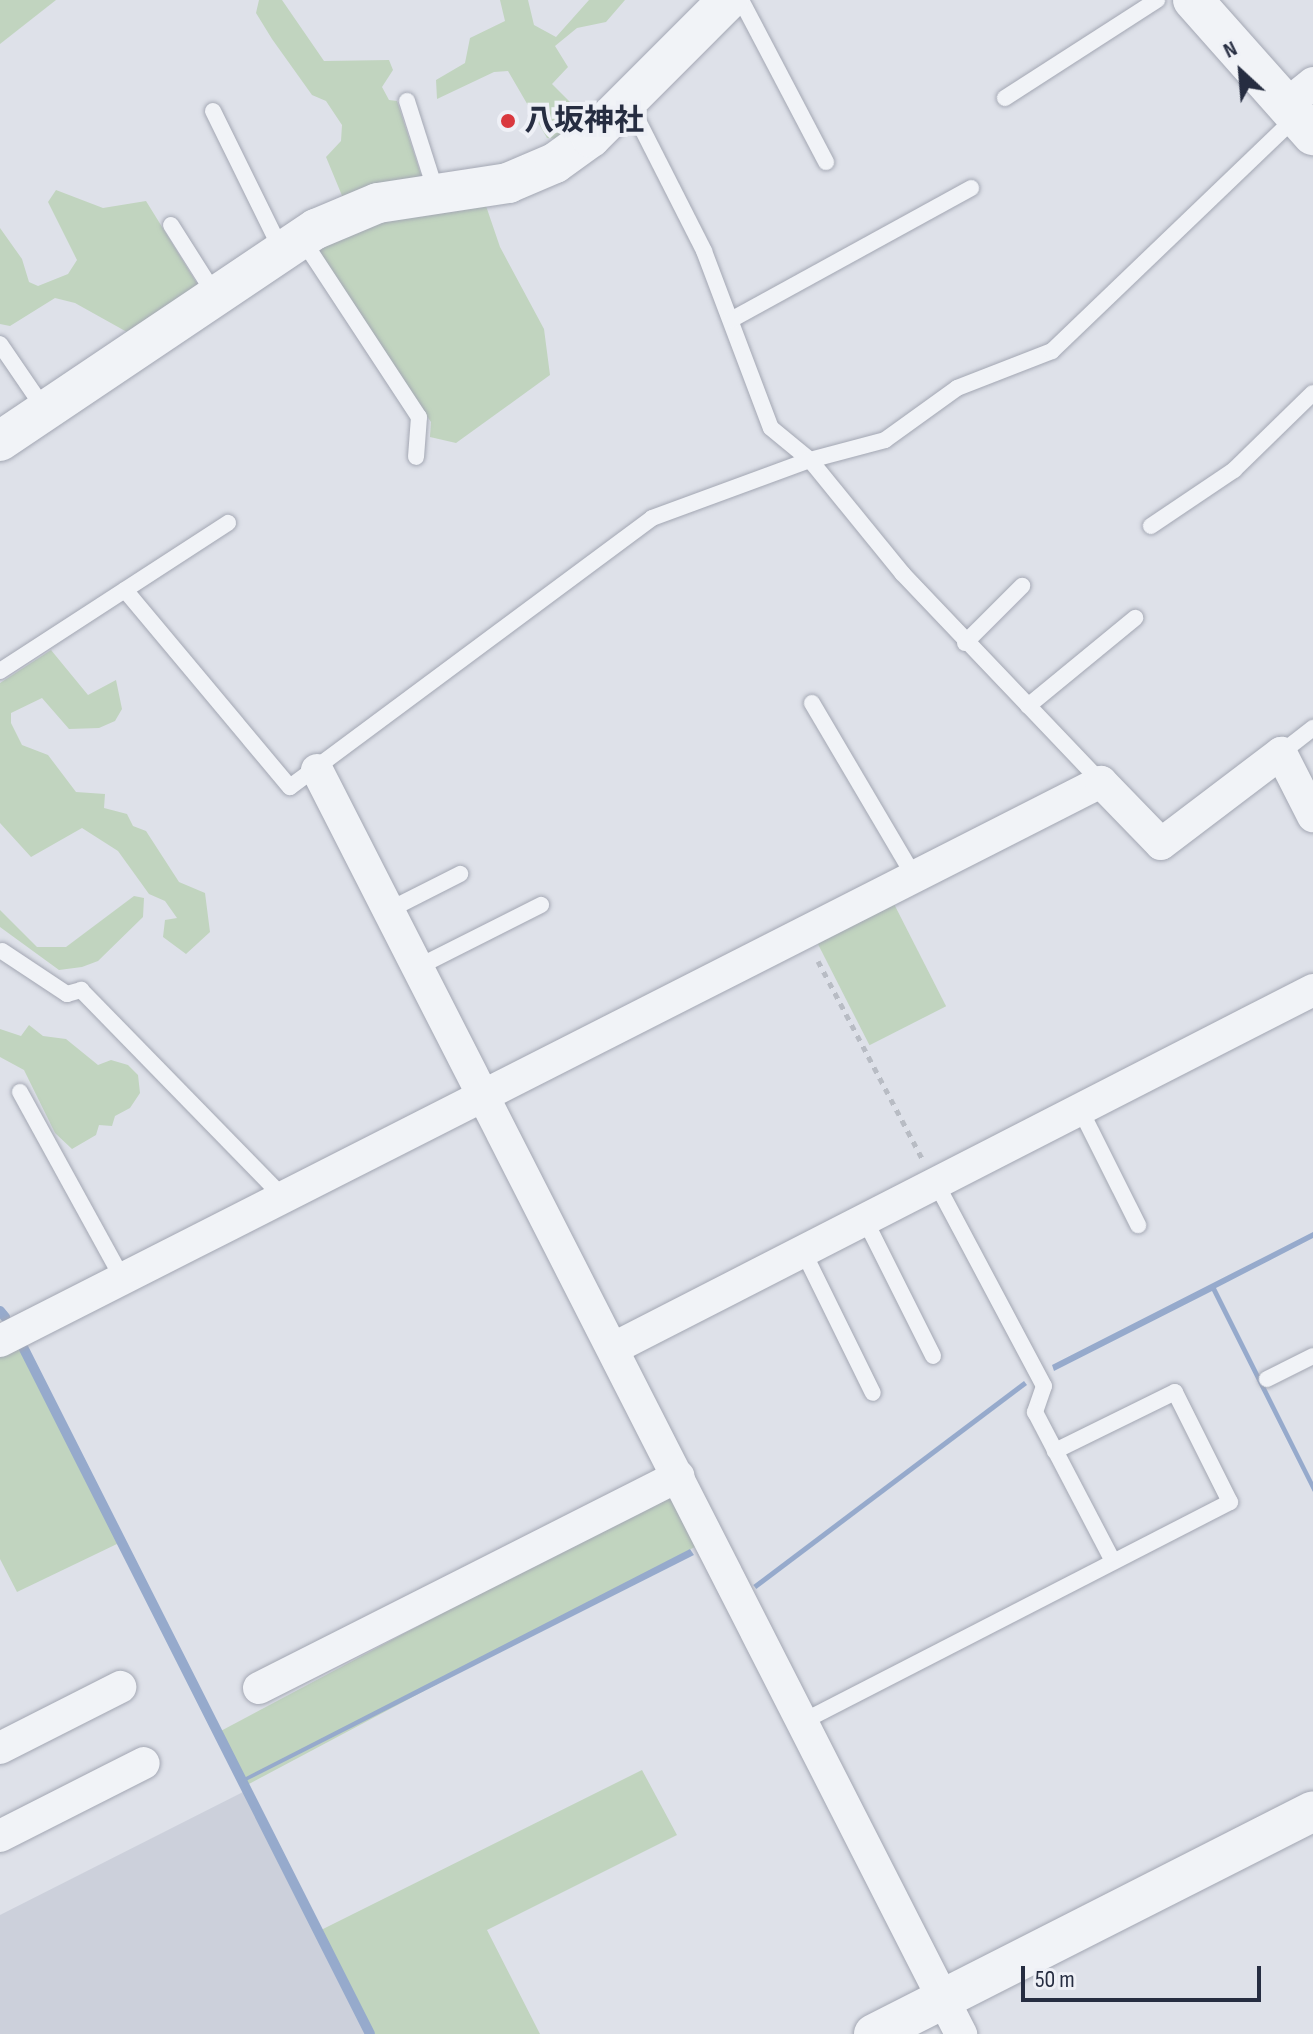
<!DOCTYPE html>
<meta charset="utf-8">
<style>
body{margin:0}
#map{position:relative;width:1313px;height:2034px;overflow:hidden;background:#dee1e9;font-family:"Sofia Sans Condensed","Noto Sans JP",sans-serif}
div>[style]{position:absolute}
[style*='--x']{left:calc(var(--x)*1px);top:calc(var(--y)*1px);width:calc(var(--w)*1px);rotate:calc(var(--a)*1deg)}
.built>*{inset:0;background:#ccd0db}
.green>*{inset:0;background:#c1d4bf;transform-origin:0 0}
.water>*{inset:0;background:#96aacc;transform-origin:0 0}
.stream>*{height:10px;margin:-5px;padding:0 5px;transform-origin:5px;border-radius:5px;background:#96aacc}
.path>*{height:5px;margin-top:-2.5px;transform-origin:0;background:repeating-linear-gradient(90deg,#b8bcc4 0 6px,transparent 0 12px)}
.roads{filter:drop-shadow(0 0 2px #a3a7b3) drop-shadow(0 0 2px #a3a7b3)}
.service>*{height:16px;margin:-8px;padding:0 8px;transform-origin:8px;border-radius:8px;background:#f1f3f7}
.minor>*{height:32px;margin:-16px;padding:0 16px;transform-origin:16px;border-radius:16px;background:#f1f3f7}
.tertiary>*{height:40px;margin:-20px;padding:0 20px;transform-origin:20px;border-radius:20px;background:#f1f3f7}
.dots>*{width:22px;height:22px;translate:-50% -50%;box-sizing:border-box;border:4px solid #eef0f6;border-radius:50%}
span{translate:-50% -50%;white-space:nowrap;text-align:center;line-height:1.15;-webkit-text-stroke:8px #eef0f6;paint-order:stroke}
.poi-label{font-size:30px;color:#262d41;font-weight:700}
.left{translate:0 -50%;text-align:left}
.north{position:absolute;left:1201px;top:32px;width:80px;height:80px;-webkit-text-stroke:6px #eef0f6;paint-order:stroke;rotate:334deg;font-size:22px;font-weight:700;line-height:32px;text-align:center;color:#262d41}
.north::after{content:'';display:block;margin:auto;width:28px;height:36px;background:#262d41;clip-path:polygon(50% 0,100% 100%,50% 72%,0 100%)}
.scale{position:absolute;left:1021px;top:1966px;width:240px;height:36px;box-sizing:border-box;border:4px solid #262d41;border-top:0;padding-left:10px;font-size:24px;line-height:28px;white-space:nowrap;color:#262d41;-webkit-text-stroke:6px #eef0f6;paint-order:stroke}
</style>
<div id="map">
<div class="built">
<i style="clip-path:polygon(243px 1792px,366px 2034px,0 2034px,0 1915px)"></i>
</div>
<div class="green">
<i style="clip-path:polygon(0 0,56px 0,0 44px)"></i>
<i style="clip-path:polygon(259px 0,282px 0,324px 61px,389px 60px,393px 70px,382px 87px,389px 100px,397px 101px,422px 178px,343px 198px,326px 157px,341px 141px,342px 125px,326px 101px,312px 95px,272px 39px,256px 13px)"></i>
<i style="clip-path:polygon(500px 0,528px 0,534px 25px,556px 37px,589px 0,625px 0,606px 22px,577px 28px,555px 46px,568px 67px,552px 84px,584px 116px,559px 139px,547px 138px,508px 71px,494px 72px,437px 99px,436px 80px,465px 63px,470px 38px,505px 21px)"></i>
<i style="clip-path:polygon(56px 190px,103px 208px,146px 201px,198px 285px,127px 332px,75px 303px,55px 298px,10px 326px,0 324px,0 228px,22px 259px,29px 282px,38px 286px,68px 274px,77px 260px,48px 202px)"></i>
<i style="clip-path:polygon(485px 203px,500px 247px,544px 329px,550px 375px,456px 443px,430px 437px,431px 422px,316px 250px,371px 223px)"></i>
<i style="clip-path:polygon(51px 650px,88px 695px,116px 680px,122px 709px,115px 721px,99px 728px,69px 729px,42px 698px,11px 713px,11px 723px,22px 745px,48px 755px,76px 792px,105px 794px,104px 808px,127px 814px,133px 826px,146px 831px,179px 882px,205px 893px,210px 932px,186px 954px,163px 937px,165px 920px,177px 918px,165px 901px,149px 894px,118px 851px,82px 828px,31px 857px,0 823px,0 683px)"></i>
<i style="clip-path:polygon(134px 896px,144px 898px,143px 917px,98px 961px,82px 967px,59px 970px,0 927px,0 910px,37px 947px,66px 947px)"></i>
<i style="left:893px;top:902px;width:117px;height:86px;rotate:63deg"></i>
<i style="clip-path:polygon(29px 1025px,43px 1036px,66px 1039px,98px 1065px,111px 1060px,128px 1065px,138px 1075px,140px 1093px,130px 1108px,115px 1116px,112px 1126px,99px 1125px,96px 1135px,72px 1149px,55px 1133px,24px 1070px,0 1057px,0 1029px,21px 1036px)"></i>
<i style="clip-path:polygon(18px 1344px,119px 1543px,17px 1592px,0 1559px,0 1353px)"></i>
<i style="left:674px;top:1490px;width:60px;height:516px;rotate:62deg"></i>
<i style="clip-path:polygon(642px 1770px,677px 1835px,487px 1930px,540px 2034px,372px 2034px,319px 1931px)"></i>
</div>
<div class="water">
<i style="clip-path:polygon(1313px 1232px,1313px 1238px,1216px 1288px,1313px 1482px,1313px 1492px,1212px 1291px,1054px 1371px,1052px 1365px)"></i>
<i style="left:1024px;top:1381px;width:5px;height:339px;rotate:53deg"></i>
<i style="clip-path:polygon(690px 1549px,694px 1555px,244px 1782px,242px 1779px)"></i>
</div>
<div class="stream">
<i style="--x:0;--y:1311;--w:8;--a:50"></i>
<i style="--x:24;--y:1349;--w:767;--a:63.2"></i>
</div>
<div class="path">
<i style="--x:818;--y:961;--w:223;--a:62.2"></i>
</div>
<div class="roads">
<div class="service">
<i style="--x:741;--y:0;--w:183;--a:62.3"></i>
<i style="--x:1005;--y:98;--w:181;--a:-32.8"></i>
<i style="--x:407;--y:101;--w:96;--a:72.3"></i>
<i style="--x:628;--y:101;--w:168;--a:63.1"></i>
<i style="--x:704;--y:251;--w:189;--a:69.3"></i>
<i style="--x:771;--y:428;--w:50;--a:39.4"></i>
<i style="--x:810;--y:460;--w:146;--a:50.8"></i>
<i style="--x:902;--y:573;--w:289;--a:46.4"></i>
<i style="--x:213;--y:111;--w:154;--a:63.8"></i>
<i style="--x:171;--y:225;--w:80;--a:57.7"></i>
<i style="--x:302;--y:239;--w:213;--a:56.7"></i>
<i style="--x:419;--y:417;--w:40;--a:94.3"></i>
<i style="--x:731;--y:320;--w:274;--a:-28.8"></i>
<i style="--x:0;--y:344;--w:80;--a:55.7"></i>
<i style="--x:1151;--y:526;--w:100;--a:-34"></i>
<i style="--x:1234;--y:470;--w:110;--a:-44.3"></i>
<i style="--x:125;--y:590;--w:257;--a:50.1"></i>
<i style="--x:290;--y:787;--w:451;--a:-36.6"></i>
<i style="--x:652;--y:518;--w:168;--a:-20.2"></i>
<i style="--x:810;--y:460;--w:78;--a:-14.9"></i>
<i style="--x:885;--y:440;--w:89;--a:-35.8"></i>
<i style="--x:957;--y:388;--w:102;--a:-21.3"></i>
<i style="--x:1052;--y:351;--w:338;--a:-43.8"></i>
<i style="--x:965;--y:643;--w:81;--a:-45"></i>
<i style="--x:0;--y:671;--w:272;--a:-33"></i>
<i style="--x:812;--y:703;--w:203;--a:59.5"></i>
<i style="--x:1028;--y:706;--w:139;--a:-39.4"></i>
<i style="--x:1281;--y:753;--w:41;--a:-38"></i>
<i style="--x:389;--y:910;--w:80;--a:-26.9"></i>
<i style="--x:2;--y:951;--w:78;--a:33.5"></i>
<i style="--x:67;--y:994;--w:15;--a:-16"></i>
<i style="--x:81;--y:990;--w:292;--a:45.7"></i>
<i style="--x:418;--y:967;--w:138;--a:-26.8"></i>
<i style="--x:20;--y:1092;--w:216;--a:61.2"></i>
<i style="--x:1080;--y:1109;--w:130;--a:63.4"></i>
<i style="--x:936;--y:1183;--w:230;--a:62"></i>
<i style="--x:1044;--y:1386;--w:28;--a:109"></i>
<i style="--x:1035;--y:1412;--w:168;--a:62.4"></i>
<i style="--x:865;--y:1220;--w:152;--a:63.4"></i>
<i style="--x:803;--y:1251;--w:158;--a:63.8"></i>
<i style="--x:1267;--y:1379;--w:51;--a:-26.6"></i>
<i style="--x:804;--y:1721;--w:479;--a:-27.2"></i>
<i style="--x:1230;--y:1502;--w:123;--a:-116.6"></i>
<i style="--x:1175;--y:1392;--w:134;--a:153.8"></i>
</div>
<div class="minor">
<i style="--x:1286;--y:105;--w:35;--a:-39"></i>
<i style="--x:317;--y:770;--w:1419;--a:63"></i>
<i style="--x:0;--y:1341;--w:1235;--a:-26.92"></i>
<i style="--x:1101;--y:782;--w:86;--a:45.9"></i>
<i style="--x:1161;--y:844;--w:151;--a:-37.2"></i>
<i style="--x:1281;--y:753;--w:71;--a:63.1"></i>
<i style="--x:614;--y:1348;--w:785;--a:-27.12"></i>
<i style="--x:259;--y:1688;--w:470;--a:-26.8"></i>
<i style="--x:0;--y:1748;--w:135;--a:-26.9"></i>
<i style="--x:0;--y:1836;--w:161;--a:-26.9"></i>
</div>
<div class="tertiary">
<i style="--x:1193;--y:0;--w:181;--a:48.4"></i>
<i style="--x:0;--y:441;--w:381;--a:-33.9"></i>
<i style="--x:316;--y:229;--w:67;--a:-22.8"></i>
<i style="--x:378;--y:203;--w:132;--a:-8.7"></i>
<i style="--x:508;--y:183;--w:51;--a:-23.1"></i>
<i style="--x:555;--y:163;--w:44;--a:-35.8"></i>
<i style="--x:591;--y:137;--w:194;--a:-45"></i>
<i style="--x:874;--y:2034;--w:492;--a:-26.9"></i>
</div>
</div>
<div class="dots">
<i style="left:508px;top:121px;background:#d9383e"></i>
</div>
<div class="poi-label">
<span class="left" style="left:524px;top:121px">八坂神社</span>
</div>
<div class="north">N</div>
<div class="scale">50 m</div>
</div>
